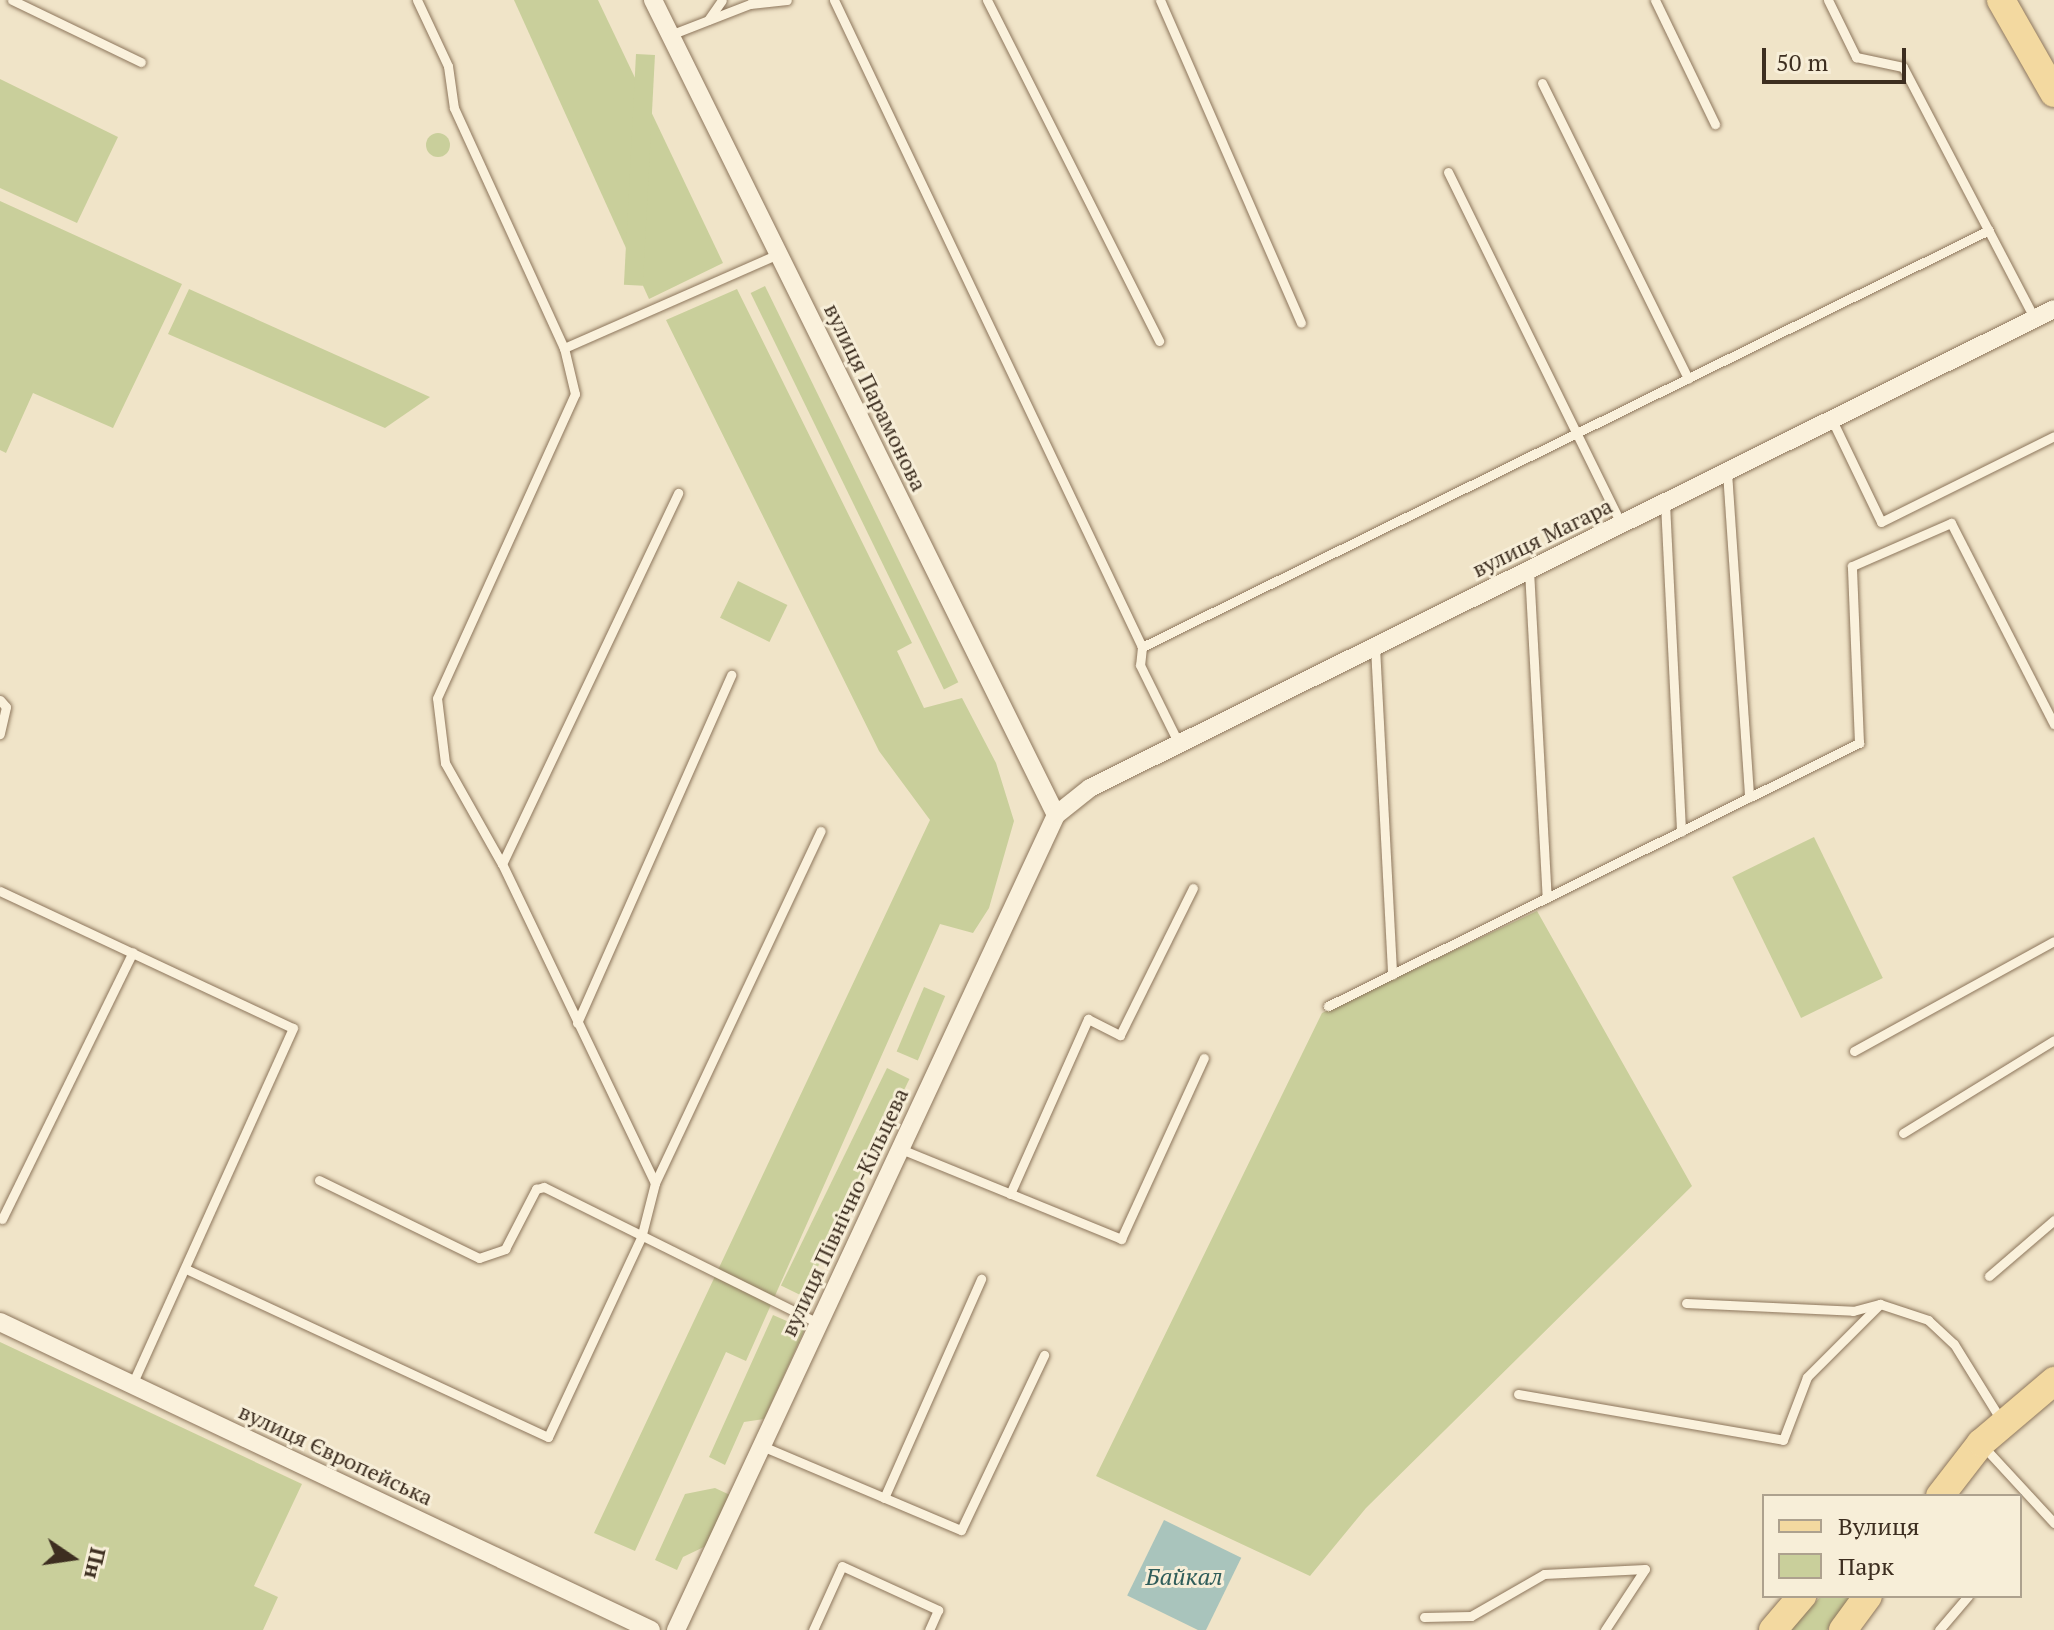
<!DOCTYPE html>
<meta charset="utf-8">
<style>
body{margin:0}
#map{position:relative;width:2054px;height:1630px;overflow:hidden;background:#f0e4c8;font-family:"PT Serif",serif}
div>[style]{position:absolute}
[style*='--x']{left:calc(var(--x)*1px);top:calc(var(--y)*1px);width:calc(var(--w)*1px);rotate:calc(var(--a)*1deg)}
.green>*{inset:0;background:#c9cf9b;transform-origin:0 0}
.round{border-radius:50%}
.water>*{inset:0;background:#a9c4bc;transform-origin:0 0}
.roads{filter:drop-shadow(0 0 2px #8d765c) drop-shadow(0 0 2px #8d765c)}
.lane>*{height:9px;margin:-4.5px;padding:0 4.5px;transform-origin:4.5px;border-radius:4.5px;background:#faf1dc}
.street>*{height:18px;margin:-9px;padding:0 9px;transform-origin:9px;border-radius:9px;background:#faf1dc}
.primary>*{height:28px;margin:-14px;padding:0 14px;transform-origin:14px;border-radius:14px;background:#f3d9a0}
span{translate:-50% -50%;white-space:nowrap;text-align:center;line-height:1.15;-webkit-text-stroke:6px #f7eed8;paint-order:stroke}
.street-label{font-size:22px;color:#3d2e20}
.water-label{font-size:24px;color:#2f5d5a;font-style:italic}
.legend{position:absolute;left:1762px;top:1494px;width:260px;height:104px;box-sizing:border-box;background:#f7eed8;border:2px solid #ada18e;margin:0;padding:10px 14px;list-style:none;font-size:24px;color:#3d2e20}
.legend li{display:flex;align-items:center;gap:16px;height:40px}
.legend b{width:40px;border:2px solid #ada18e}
.north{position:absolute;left:32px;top:1518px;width:80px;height:80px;-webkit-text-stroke:6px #f7eed8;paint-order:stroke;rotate:103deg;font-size:22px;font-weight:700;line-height:32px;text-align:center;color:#3d2e20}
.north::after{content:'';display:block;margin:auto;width:28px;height:36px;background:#3d2e20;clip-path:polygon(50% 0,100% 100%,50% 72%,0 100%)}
.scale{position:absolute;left:1762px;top:48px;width:144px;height:36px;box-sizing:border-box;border:4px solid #3d2e20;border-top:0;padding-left:10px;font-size:24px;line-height:28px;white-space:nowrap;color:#3d2e20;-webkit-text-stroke:6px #f7eed8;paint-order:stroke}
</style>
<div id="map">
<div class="green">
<i style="clip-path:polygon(514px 0,598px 0,723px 263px,649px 299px)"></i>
<i style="left:636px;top:54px;width:19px;height:231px;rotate:3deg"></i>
<i style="clip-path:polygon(0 79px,118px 137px,77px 223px,0 188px)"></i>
<i class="round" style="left:426px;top:133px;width:24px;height:24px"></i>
<i style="clip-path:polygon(0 201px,182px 284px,113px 428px,33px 393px,6px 453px,0 450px)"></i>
<i style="left:765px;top:286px;width:441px;height:16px;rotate:64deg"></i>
<i style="clip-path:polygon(189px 289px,430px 397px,385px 428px,168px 334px)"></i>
<i style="clip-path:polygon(737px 289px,912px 643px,897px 651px,924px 708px,962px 698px,996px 763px,1014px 821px,989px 908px,973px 933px,940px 924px,746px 1361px,726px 1352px,635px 1551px,594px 1533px,930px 820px,879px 751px,666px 320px)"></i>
<i style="left:738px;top:581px;width:55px;height:41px;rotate:26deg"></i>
<i style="left:1814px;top:837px;width:157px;height:91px;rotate:64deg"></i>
<i style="clip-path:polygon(1537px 911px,1692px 1186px,1366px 1508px,1310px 1576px,1096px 1476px,1322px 1013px)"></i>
<i style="left:924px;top:987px;width:23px;height:70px;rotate:23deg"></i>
<i style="left:887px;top:1068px;width:25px;height:242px;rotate:26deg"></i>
<i style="clip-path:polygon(773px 1315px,805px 1329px,764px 1419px,744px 1422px,725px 1465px,709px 1457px)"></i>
<i style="clip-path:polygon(0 1342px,302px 1484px,254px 1586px,278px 1597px,263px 1630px,0 1630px)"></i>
<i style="clip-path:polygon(715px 1488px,730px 1495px,708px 1545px,683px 1557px,677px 1570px,655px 1560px,685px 1494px)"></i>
<i style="clip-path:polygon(1821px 1596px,1853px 1596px,1827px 1630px,1790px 1630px)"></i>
</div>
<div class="water">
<i style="left:1164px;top:1520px;width:86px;height:84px;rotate:26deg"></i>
</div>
<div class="roads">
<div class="lane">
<i style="--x:12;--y:0;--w:143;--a:25.7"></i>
<i style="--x:417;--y:0;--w:73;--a:64.8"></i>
<i style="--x:448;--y:66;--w:42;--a:81.9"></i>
<i style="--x:454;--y:108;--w:264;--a:65.4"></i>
<i style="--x:834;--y:0;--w:717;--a:64.54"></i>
<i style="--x:1142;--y:647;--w:18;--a:96"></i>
<i style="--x:1140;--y:665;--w:88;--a:63.7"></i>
<i style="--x:987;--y:0;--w:382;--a:63.2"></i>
<i style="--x:1160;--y:0;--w:352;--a:66.4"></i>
<i style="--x:1655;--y:0;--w:138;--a:64.2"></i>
<i style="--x:1828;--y:0;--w:64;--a:63.8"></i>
<i style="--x:1856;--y:57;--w:48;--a:12"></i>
<i style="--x:1903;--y:67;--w:284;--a:62.4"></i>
<i style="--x:708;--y:20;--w:24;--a:-55"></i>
<i style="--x:670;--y:35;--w:86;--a:-21.2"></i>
<i style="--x:750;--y:4;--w:37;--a:-6"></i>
<i style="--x:1542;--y:83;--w:330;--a:63.7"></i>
<i style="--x:1448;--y:172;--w:392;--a:63.8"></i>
<i style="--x:1832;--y:420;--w:113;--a:64.3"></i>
<i style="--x:1881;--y:522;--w:193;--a:-26.4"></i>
<i style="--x:1727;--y:472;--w:326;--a:86.1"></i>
<i style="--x:1665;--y:503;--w:329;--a:87.2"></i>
<i style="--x:1529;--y:570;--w:328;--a:86.9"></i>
<i style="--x:1142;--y:647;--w:944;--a:-26.21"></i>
<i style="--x:1375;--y:647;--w:328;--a:87"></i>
<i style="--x:0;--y:700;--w:9;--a:49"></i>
<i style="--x:6;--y:707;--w:28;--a:103"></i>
<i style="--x:502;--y:864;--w:411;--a:-64.6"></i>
<i style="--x:0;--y:891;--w:323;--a:25.1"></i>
<i style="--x:293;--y:1028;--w:392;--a:114.3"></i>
<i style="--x:1328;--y:1006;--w:593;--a:-26.35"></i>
<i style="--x:1859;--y:743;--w:177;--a:-92.3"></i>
<i style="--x:1852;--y:566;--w:108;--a:-23.5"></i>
<i style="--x:1951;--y:523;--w:226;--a:62.9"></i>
<i style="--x:577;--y:1023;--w:381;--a:-66.1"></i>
<i style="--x:1854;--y:1051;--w:228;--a:-28.8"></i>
<i style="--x:1903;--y:1133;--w:177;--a:-31.6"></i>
<i style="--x:901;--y:1149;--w:238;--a:22.2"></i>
<i style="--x:1121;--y:1239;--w:199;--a:-65.4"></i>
<i style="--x:319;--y:1180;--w:178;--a:26"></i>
<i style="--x:479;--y:1258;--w:28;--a:-19"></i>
<i style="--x:505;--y:1249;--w:68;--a:-62.7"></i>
<i style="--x:536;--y:1189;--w:8;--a:-14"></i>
<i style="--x:544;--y:1187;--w:306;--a:26.4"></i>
<i style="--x:655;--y:1183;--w:389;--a:-64.8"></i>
<i style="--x:1010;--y:1194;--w:192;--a:-66"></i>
<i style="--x:1088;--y:1019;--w:36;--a:27"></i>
<i style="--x:1120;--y:1035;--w:164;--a:-63.6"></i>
<i style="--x:2;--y:1219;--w:297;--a:-63.9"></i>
<i style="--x:186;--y:1269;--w:399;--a:24.9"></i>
<i style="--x:548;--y:1437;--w:220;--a:-65"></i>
<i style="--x:641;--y:1238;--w:57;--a:-75.7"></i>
<i style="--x:655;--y:1183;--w:354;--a:-115.6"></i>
<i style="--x:502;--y:864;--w:116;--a:-119.4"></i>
<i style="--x:445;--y:763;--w:65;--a:-97"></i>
<i style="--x:437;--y:698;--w:334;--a:-65.6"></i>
<i style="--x:575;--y:394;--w:47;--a:-103.4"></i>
<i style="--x:564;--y:348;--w:234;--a:-23.7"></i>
<i style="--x:1989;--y:1276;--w:86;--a:-40.7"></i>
<i style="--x:1686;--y:1303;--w:167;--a:2.7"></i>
<i style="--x:1853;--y:1311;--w:28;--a:-15"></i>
<i style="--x:1880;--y:1304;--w:51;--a:18.4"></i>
<i style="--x:1928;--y:1320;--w:35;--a:43"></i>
<i style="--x:1954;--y:1344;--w:89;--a:58.3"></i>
<i style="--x:1518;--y:1394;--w:269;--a:9.8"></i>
<i style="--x:1783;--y:1440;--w:67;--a:-69.1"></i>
<i style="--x:1807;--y:1377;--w:103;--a:-45"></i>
<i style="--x:762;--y:1446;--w:216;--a:22.9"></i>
<i style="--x:961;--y:1530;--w:194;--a:-64.6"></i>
<i style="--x:1983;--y:1446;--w:105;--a:47.3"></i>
<i style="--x:884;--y:1498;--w:240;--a:-66.1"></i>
<i style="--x:1424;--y:1617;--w:47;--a:-1.2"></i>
<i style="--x:1471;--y:1616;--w:84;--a:-29.9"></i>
<i style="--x:1544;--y:1574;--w:101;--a:-2.8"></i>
<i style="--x:1645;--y:1569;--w:73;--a:123.3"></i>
<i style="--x:813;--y:1630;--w:70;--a:-65.6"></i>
<i style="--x:842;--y:1566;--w:106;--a:24.6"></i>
<i style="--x:938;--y:1610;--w:22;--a:114"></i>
<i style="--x:1939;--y:1630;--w:45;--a:-49.5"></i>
</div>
<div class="street">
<i style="--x:653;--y:0;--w:909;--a:63.69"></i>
<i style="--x:0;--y:1322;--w:720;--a:25.32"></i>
<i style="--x:676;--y:1630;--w:899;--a:-65"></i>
<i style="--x:1056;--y:815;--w:43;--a:-38.5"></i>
<i style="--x:1090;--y:788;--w:1076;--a:-26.42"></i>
</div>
<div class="primary">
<i style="--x:2001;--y:0;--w:107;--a:60.3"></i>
<i style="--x:1940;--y:1496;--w:67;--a:-52.3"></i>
<i style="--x:1981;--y:1443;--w:96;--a:-40.3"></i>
<i style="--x:1773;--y:1630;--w:45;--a:-49.5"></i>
<i style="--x:1843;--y:1630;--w:42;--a:-53.7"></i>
</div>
</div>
<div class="street-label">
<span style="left:876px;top:397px;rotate:64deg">вулиця Парамонова</span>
<span style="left:1542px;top:537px;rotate:-26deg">вулиця Магара</span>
<span style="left:844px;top:1212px;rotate:-65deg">вулиця Північно-Кільцева</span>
<span style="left:336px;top:1454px;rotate:25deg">вулиця Європейська</span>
</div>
<div class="water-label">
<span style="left:1184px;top:1577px">Байкал</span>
</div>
<ul class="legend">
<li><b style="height:10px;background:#f3d9a0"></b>Вулиця</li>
<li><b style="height:22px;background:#c9cf9b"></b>Парк</li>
</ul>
<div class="north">Пн</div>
<div class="scale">50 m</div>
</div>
